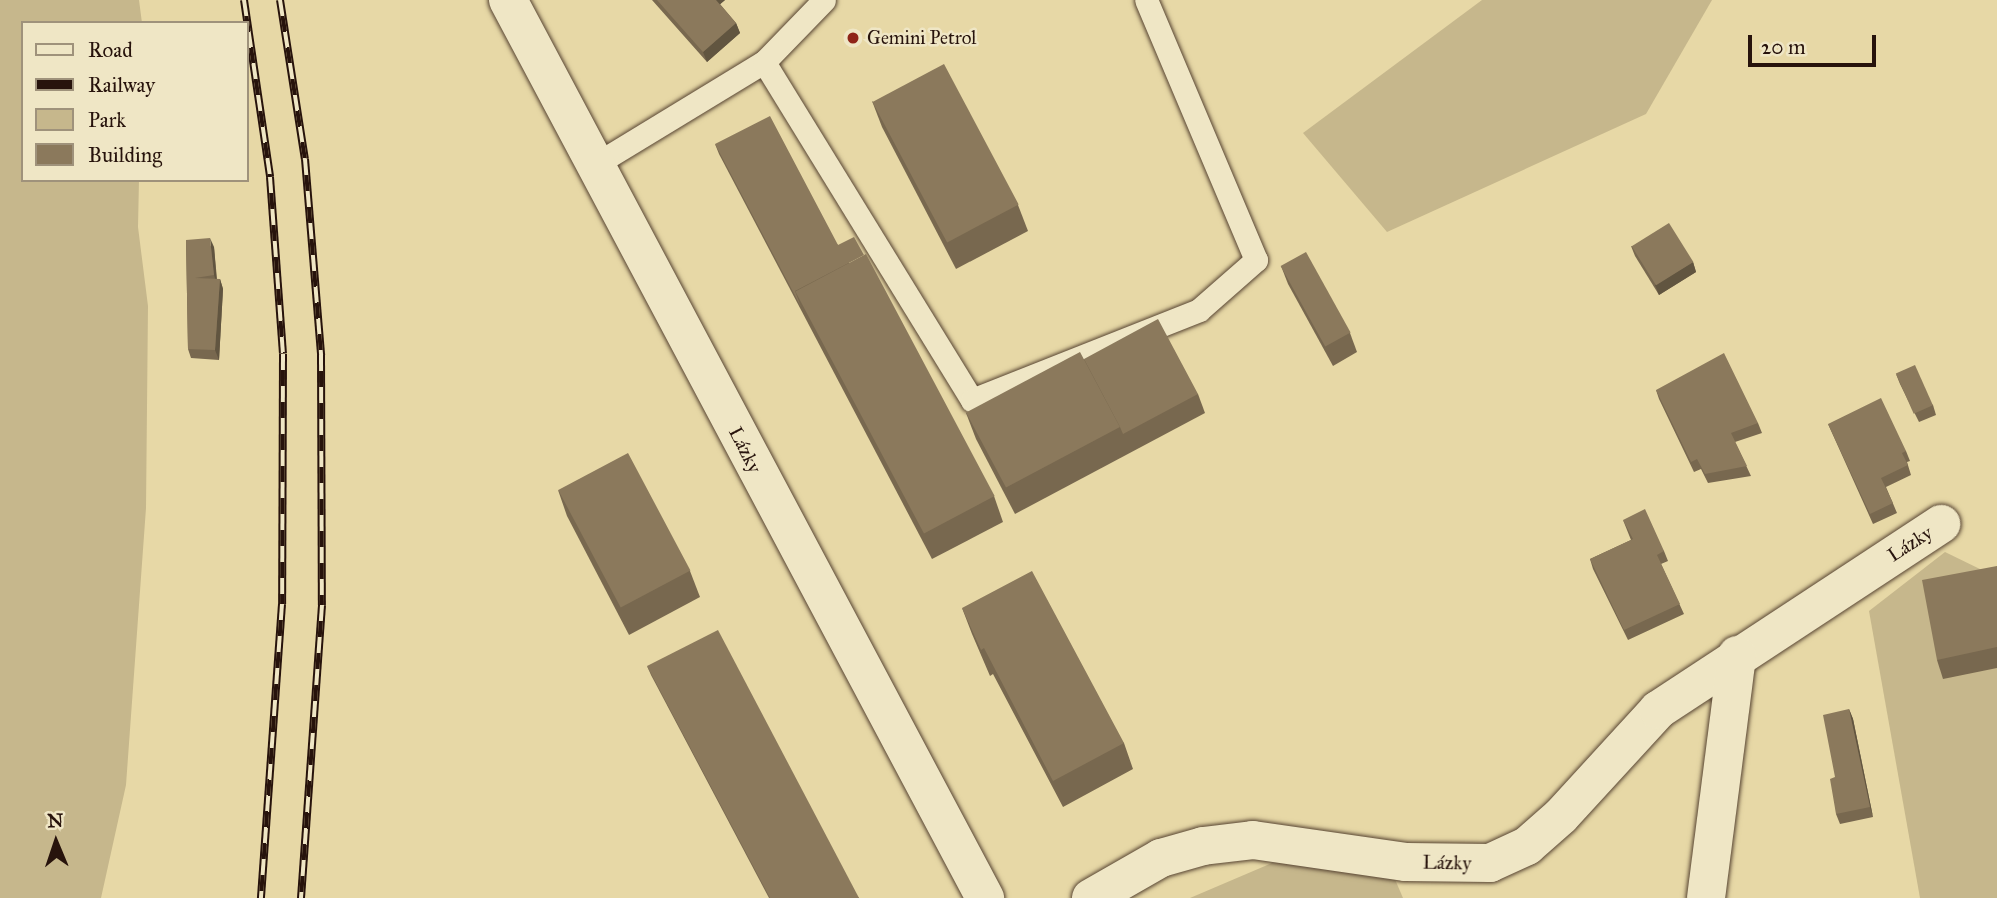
<!DOCTYPE html>
<meta charset="utf-8">
<style>
body{margin:0}
#map{position:relative;width:1997px;height:898px;overflow:hidden;background:#e7d8a6;font-family:"IM FELL Great Primer",serif}
div>[style]{position:absolute}
[style*='--x']{left:calc(var(--x)*1px);top:calc(var(--y)*1px);width:calc(var(--w)*1px);rotate:calc(var(--a)*1deg)}
.green>*{inset:0;background:#c6b78c}
.roads{filter:drop-shadow(0 0 2px #574432) drop-shadow(0 0 2px #574432)}
.service>*{height:23px;margin:-11.5px;padding:0 11.5px;transform-origin:11.5px;border-radius:11.5px;background:#efe6c5}
.minor>*{height:38px;margin:-19px;padding:0 19px;transform-origin:19px;border-radius:19px;background:#efe6c5}
.tertiary>*{height:38px;margin:-19px;padding:0 19px;transform-origin:19px;border-radius:19px;background:#efe6c5}
.rail>*{height:8px;margin-top:-4px;transform-origin:0;background:repeating-linear-gradient(90deg,#efe6c5 0 16px,#27130c 0 32px);box-sizing:border-box;border-block:2px solid #27130c}
.wall>*{inset:0;background:#78684f}
.shaded-wall>*{inset:0;background:#615540}
.building>*{inset:0;background:#8b795c;transform-origin:0 0}
.dots>*{width:19px;height:19px;translate:-50% -50%;box-sizing:border-box;border:4px solid #efe6c5;border-radius:50%}
span{translate:-50% -50%;white-space:nowrap;text-align:center;line-height:1.15;-webkit-text-stroke:5px #efe6c5;paint-order:stroke}
.poi-label{font-size:19px;color:#27130c}
.left{translate:0 -50%;text-align:left}
.street-label{font-size:19px;color:#27130c}
.legend{position:absolute;left:21px;top:21px;width:228px;height:161px;box-sizing:border-box;background:#efe6c5;border:2px solid #9f927b;margin:0;padding:9px 12px;list-style:none;font-size:21px;color:#27130c}
.legend li{display:flex;align-items:center;gap:14px;height:35px}
.legend b{width:35px;border:2px solid #9f927b}
.north{position:absolute;left:21px;top:807px;width:70px;height:70px;-webkit-text-stroke:5px #efe6c5;paint-order:stroke;rotate:358deg;font-size:19px;font-weight:700;line-height:28px;text-align:center;color:#27130c}
.north::after{content:'';display:block;margin:auto;width:24px;height:32px;background:#27130c;clip-path:polygon(50% 0,100% 100%,50% 72%,0 100%)}
.scale{position:absolute;left:1748px;top:35px;width:128px;height:32px;box-sizing:border-box;border:4px solid #27130c;border-top:0;padding-left:9px;font-size:21px;line-height:24px;white-space:nowrap;color:#27130c;-webkit-text-stroke:5px #efe6c5;paint-order:stroke}
</style>
<div id="map">
<div class="green">
<i style="clip-path:polygon(0 0,139px 0,142px 23px,23px 23px,23px 180px,139px 180px,138px 227px,148px 306px,146px 508px,126px 785px,101px 898px,0 898px)"></i>
<i style="clip-path:polygon(1482px 0,1712px 0,1646px 114px,1387px 232px,1303px 133px)"></i>
<i style="clip-path:polygon(1945px 552px,1984px 571px,1997px 589px,1997px 898px,1920px 898px,1869px 611px)"></i>
<i style="clip-path:polygon(1279px 860px,1394px 877px,1403px 898px,1190px 898px)"></i>
</div>
<div class="roads">
<div class="service">
<i style="--x:764;--y:62;--w:397;--a:58.4"></i>
<i style="--x:972;--y:400;--w:244;--a:-21.6"></i>
<i style="--x:1199;--y:310;--w:76;--a:-41.3"></i>
<i style="--x:1256;--y:260;--w:282;--a:-112.9"></i>
<i style="--x:596;--y:164;--w:197;--a:-31.3"></i>
<i style="--x:764;--y:62;--w:86;--a:-45.9"></i>
</div>
<div class="minor">
<i style="--x:1091;--y:898;--w:81;--a:-29.7"></i>
<i style="--x:1161;--y:858;--w:44;--a:-15.9"></i>
<i style="--x:1203;--y:846;--w:50;--a:-6.8"></i>
<i style="--x:1253;--y:840;--w:155;--a:8.2"></i>
<i style="--x:1406;--y:862;--w:84;--a:0.7"></i>
<i style="--x:1490;--y:863;--w:41;--a:-24.7"></i>
<i style="--x:1527;--y:846;--w:45;--a:-41.4"></i>
<i style="--x:1561;--y:816;--w:144;--a:-47.5"></i>
<i style="--x:1658;--y:710;--w:339;--a:-33.3"></i>
<i style="--x:1706;--y:898;--w:245;--a:-82.7"></i>
</div>
<div class="tertiary">
<i style="--x:508;--y:0;--w:1017;--a:62.02"></i>
</div>
</div>
<div class="rail">
<i style="--x:244;--y:0;--w:179;--a:81.6"></i>
<i style="--x:270;--y:177;--w:177;--a:85.8"></i>
<i style="--x:283;--y:354;--w:250;--a:90.2"></i>
<i style="--x:282;--y:604;--w:295;--a:94.1"></i>
<i style="--x:280;--y:0;--w:161;--a:81.1"></i>
<i style="--x:305;--y:159;--w:197;--a:85.3"></i>
<i style="--x:321;--y:355;--w:250;--a:89.8"></i>
<i style="--x:322;--y:605;--w:294;--a:94.1"></i>
</div>
<div class="wall">
<i style="clip-path:polygon(652px 0,725px 0,720px 4px,736px 23px,740px 33px,707px 62px)"></i>
<i style="clip-path:polygon(872px 101px,1018px 205px,1028px 231px,956px 269px,882px 127px)"></i>
<i style="clip-path:polygon(715px 144px,838px 245px,994px 496px,1003px 522px,932px 559px,719px 154px)"></i>
<i style="clip-path:polygon(186px 240px,214px 247px,217px 279px,220px 279px,223px 289px,219px 360px,191px 358px,188px 349px)"></i>
<i style="clip-path:polygon(1631px 246px,1693px 262px,1696px 272px,1659px 295px,1635px 256px)"></i>
<i style="clip-path:polygon(1281px 266px,1350px 333px,1357px 352px,1333px 366px,1288px 284px)"></i>
<i style="clip-path:polygon(1084px 359px,1198px 394px,1205px 413px,1015px 514px,976px 439px,966px 413px)"></i>
<i style="clip-path:polygon(1896px 374px,1933px 405px,1936px 415px,1919px 422px,1900px 384px)"></i>
<i style="clip-path:polygon(1656px 390px,1758px 423px,1762px 433px,1735px 442px,1751px 476px,1708px 483px,1701px 469px,1694px 472px,1659px 399px)"></i>
<i style="clip-path:polygon(1828px 424px,1906px 451px,1910px 461px,1907px 462px,1911px 475px,1886px 487px,1897px 513px,1873px 524px)"></i>
<i style="clip-path:polygon(558px 490px,690px 571px,700px 597px,629px 635px,567px 516px)"></i>
<i style="clip-path:polygon(1623px 520px,1664px 551px,1668px 561px,1661px 564px,1684px 614px,1628px 640px,1593px 569px,1590px 559px,1631px 540px)"></i>
<i style="clip-path:polygon(1997px 566px,1997px 668px,1943px 679px,1937px 660px)"></i>
<i style="clip-path:polygon(962px 608px,1124px 743px,1133px 769px,1063px 807px,993px 674px,990px 676px,972px 634px)"></i>
<i style="clip-path:polygon(647px 666px,859px 898px,769px 898px,651px 675px)"></i>
<i style="clip-path:polygon(1849px 709px,1853px 719px,1873px 817px,1840px 824px,1836px 814px,1835px 777px)"></i>
</div>
<div class="shaded-wall">
<i style="clip-path:polygon(715px 0,725px 0,717px 7px)"></i>
<i style="clip-path:polygon(736px 23px,740px 33px,707px 62px,703px 52px)"></i>
<i style="clip-path:polygon(210px 238px,214px 247px,217px 285px,214px 275px)"></i>
<i style="clip-path:polygon(1693px 262px,1696px 272px,1659px 295px,1655px 285px)"></i>
<i style="clip-path:polygon(220px 279px,223px 289px,219px 360px,215px 350px)"></i>
<i style="clip-path:polygon(1849px 709px,1853px 719px,1873px 817px,1870px 807px)"></i>
</div>
<div class="building">
<i style="clip-path:polygon(657px 0,716px 0,736px 23px,703px 52px)"></i>
<i style="left:944px;top:64px;width:159px;height:81px;rotate:62deg"></i>
<i style="clip-path:polygon(770px 116px,838px 245px,854px 237px,864px 255px,795px 291px,801px 307px,715px 144px)"></i>
<i style="left:1669px;top:223px;width:46px;height:44px;rotate:58deg"></i>
<i style="clip-path:polygon(210px 238px,214px 275px,195px 278px,220px 279px,215px 350px,188px 349px,186px 240px)"></i>
<i style="left:1306px;top:252px;width:92px;height:29px;rotate:61deg"></i>
<i style="left:866px;top:254px;width:274px;height:80px;rotate:62deg"></i>
<i style="clip-path:polygon(1158px 319px,1198px 394px,1123px 434px,1120px 427px,1084px 359px)"></i>
<i style="left:1080px;top:352px;width:85px;height:129px;rotate:62deg"></i>
<i style="clip-path:polygon(1724px 353px,1758px 423px,1731px 433px,1747px 466px,1705px 474px,1697px 459px,1691px 462px,1656px 390px)"></i>
<i style="left:1915px;top:365px;width:44px;height:21px;rotate:66deg"></i>
<i style="clip-path:polygon(1881px 398px,1906px 451px,1902px 453px,1908px 465px,1881px 478px,1893px 503px,1870px 514px,1828px 424px)"></i>
<i style="left:628px;top:453px;width:133px;height:79px;rotate:62deg"></i>
<i style="clip-path:polygon(1645px 509px,1664px 551px,1657px 555px,1680px 604px,1624px 630px,1590px 559px,1633px 539px,1623px 520px)"></i>
<i style="clip-path:polygon(1997px 566px,1997px 647px,1937px 660px,1922px 580px)"></i>
<i style="clip-path:polygon(1032px 571px,1124px 743px,1053px 781px,984px 648px,981px 650px,962px 608px)"></i>
<i style="clip-path:polygon(718px 630px,859px 898px,770px 898px,647px 666px)"></i>
<i style="clip-path:polygon(1849px 709px,1870px 807px,1836px 814px,1830px 779px,1835px 777px,1823px 715px)"></i>
</div>
<div class="dots">
<i style="left:853px;top:38px;background:#8f2418"></i>
</div>
<div class="poi-label">
<span class="left" style="left:867px;top:38px">Gemini Petrol</span>
</div>
<div class="street-label">
<span style="left:745px;top:450px;rotate:63deg">Lázky</span>
<span style="left:1910px;top:544px;rotate:-33deg">Lázky</span>
<span style="left:1447px;top:863px;rotate:1deg">Lázky</span>
</div>
<ul class="legend">
<li><b style="height:9px;background:#efe6c5"></b>Road</li>
<li><b style="height:9px;background:#27130c"></b>Railway</li>
<li><b style="height:19px;background:#c6b78c"></b>Park</li>
<li><b style="height:19px;background:#8b795c"></b>Building</li>
</ul>
<div class="north">N</div>
<div class="scale">20 m</div>
</div>
